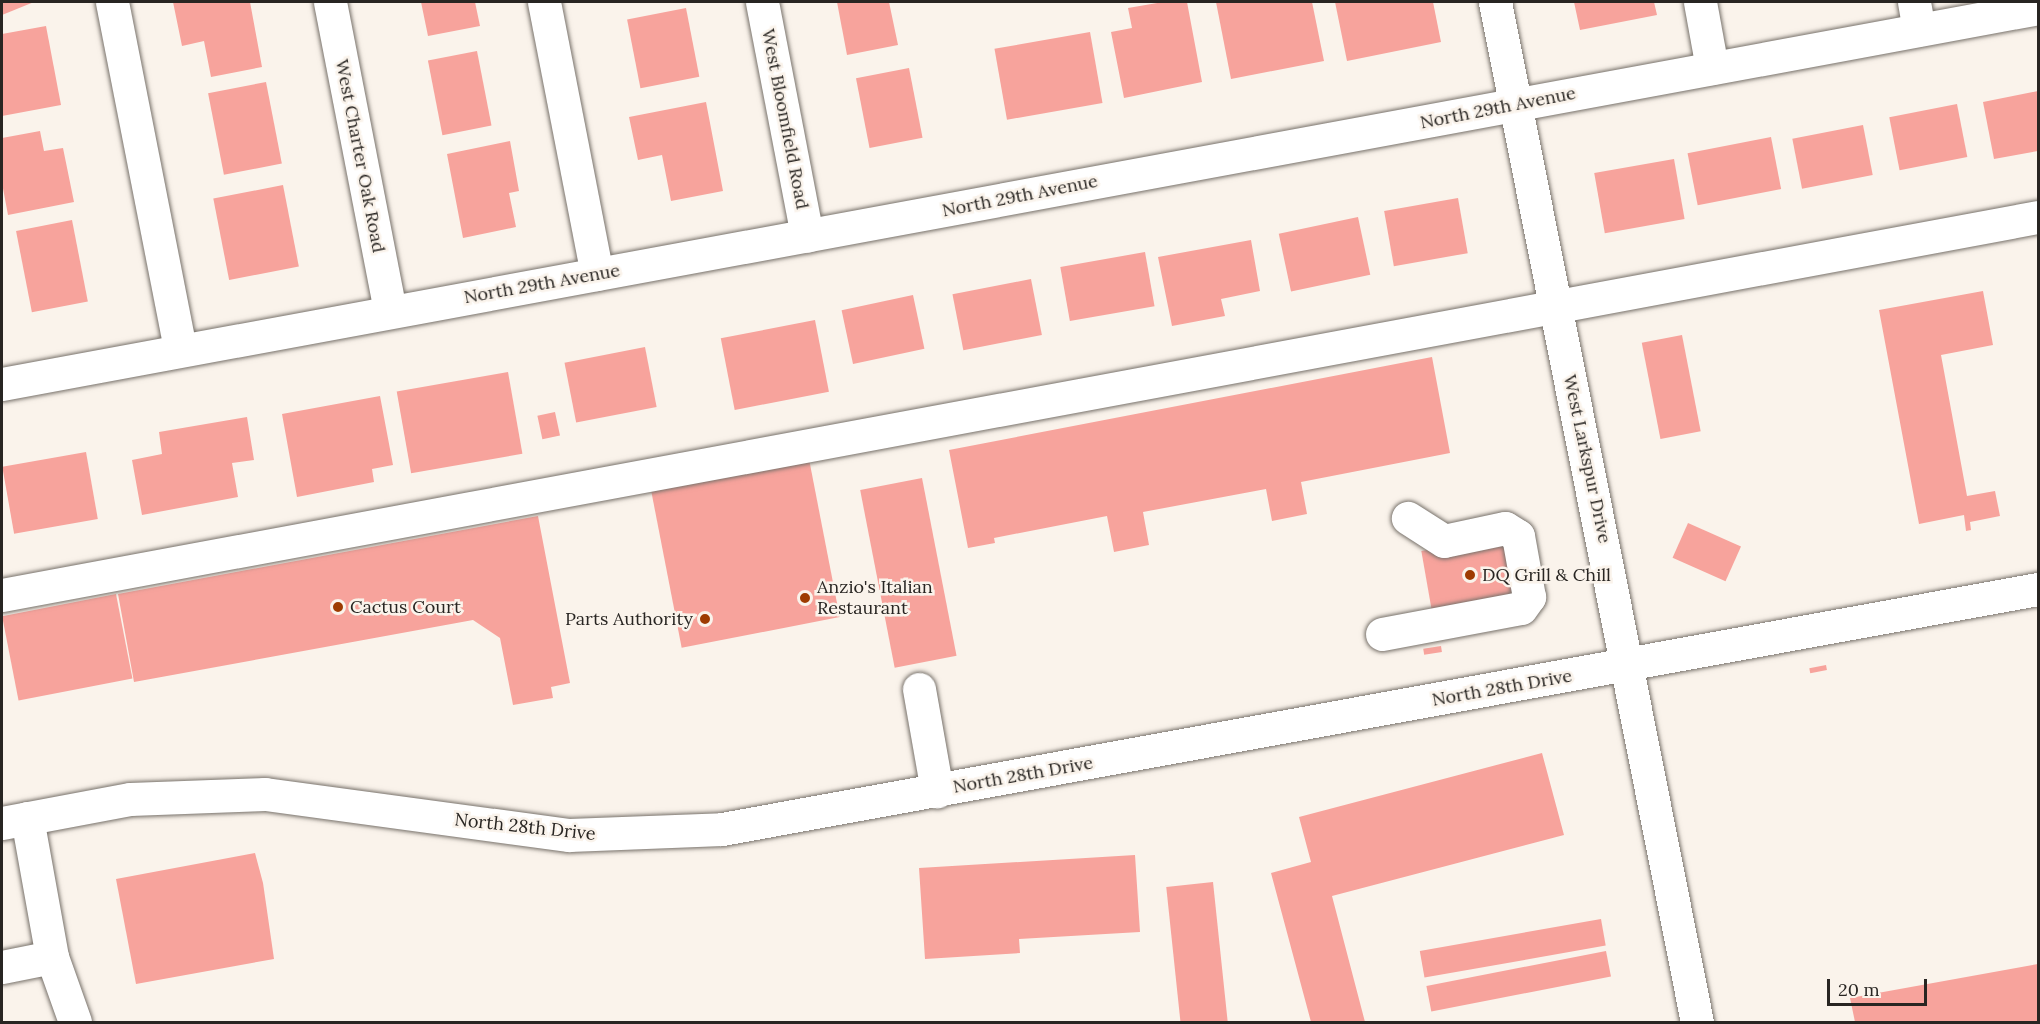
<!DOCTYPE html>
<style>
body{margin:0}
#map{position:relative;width:2040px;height:1024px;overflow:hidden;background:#faf3eb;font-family:Lora,serif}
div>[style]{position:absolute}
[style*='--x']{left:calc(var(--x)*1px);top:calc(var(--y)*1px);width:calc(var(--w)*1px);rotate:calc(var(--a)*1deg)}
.building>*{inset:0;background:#f7a39c;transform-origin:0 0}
.roads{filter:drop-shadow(0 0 2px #78726b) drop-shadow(0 0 2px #78726b)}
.minor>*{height:33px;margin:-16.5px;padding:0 16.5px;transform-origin:16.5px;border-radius:16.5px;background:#fff}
.dots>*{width:16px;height:16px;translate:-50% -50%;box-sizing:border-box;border:3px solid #faf3eb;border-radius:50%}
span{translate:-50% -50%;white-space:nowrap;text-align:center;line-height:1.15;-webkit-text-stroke:5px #faf3eb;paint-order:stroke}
.street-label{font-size:18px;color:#282522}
.poi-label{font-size:18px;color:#282522}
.left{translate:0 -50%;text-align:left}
.right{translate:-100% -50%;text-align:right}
.frame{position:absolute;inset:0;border:3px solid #282522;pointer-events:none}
.scale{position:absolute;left:1827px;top:979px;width:100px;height:27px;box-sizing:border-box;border:3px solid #282522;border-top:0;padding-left:8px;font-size:18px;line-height:21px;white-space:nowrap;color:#282522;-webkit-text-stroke:4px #faf3eb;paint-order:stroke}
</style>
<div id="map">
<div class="building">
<i style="clip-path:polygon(2px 2px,34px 2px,2px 15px)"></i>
<i style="clip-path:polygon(173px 2px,250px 2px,262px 67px,211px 77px,204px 41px,182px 46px)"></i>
<i style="clip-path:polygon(421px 2px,475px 2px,480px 26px,428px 36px)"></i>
<i style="clip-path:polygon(837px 2px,889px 2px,898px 45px,847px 55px)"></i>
<i style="clip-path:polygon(1163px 2px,1187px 2px,1202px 82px,1124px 98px,1111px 32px,1132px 28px,1128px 8px)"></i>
<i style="clip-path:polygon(1216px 2px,1312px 2px,1324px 61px,1231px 79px)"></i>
<i style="clip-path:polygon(1335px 2px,1433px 2px,1441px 42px,1347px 61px)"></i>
<i style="clip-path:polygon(1574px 2px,1654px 2px,1657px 15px,1580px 30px)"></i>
<i style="left:686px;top:8px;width:70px;height:60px;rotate:79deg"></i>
<i style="clip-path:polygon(46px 26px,61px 105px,2px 116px,2px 34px)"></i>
<i style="left:1090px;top:32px;width:72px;height:97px;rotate:80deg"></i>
<i style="left:477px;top:51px;width:76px;height:50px;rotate:79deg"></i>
<i style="left:909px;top:68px;width:71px;height:54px;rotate:79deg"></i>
<i style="left:266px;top:82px;width:83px;height:59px;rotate:79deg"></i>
<i style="clip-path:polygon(2038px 91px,2038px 151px,1994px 159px,1983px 102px)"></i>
<i style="clip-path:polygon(706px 102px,723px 191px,671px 201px,662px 155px,638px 160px,629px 117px)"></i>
<i style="left:1957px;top:104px;width:54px;height:69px;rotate:79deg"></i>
<i style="left:1863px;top:125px;width:51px;height:72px;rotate:79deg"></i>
<i style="clip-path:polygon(40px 131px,44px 151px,63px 148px,74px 202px,8px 215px,2px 183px,2px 138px)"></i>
<i style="left:1771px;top:137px;width:53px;height:85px;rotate:79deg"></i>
<i style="clip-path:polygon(510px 141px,519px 191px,509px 193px,516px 227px,463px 238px,447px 154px)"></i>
<i style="left:1674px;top:159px;width:61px;height:81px;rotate:80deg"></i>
<i style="left:283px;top:185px;width:83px;height:71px;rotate:79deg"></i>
<i style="left:1458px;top:198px;width:56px;height:75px;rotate:80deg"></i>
<i style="left:1358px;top:217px;width:59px;height:81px;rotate:78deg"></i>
<i style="left:72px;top:220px;width:83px;height:57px;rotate:79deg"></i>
<i style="clip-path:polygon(1251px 240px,1260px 291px,1221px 299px,1225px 316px,1172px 326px,1158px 257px)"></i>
<i style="left:1145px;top:252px;width:55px;height:86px;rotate:80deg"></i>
<i style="left:1031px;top:279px;width:57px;height:80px;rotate:79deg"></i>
<i style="clip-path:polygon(1983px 291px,1993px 345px,1941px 355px,1967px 496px,1995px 491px,2000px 516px,1970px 522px,1971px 530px,1966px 531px,1964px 515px,1919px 524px,1879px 310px)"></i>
<i style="left:913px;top:295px;width:55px;height:73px;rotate:78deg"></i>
<i style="left:815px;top:320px;width:73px;height:96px;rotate:79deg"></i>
<i style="left:1682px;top:335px;width:98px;height:41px;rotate:79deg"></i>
<i style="left:645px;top:347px;width:61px;height:82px;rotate:79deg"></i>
<i style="clip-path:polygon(1432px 357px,1450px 453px,1301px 482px,1307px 514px,1272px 521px,1266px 489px,1143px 512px,1149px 545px,1114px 552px,1107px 516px,994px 538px,995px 543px,968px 548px,949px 450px)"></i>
<i style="left:508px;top:372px;width:83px;height:113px;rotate:80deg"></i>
<i style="clip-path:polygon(380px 396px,393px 465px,372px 469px,374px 482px,297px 497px,282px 414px)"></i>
<i style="left:555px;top:412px;width:24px;height:18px;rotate:78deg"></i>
<i style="clip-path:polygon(247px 417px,254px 460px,232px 463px,238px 497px,142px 515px,132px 460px,162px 454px,159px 432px)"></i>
<i style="left:86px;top:452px;width:68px;height:85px;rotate:80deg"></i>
<i style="left:809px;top:459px;width:161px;height:161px;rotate:79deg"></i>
<i style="left:922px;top:478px;width:181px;height:63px;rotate:79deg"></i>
<i style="clip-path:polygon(538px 516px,570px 683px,551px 687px,553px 698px,513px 705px,500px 638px,473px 620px,134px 682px,118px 594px)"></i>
<i style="left:1688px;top:523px;width:58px;height:38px;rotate:24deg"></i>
<i style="left:1507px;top:536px;width:64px;height:87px;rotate:80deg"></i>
<i style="left:116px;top:594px;width:86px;height:116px;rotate:79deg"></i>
<i style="left:1441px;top:646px;width:6px;height:18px;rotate:81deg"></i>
<i style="left:1826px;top:665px;width:5px;height:17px;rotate:79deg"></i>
<i style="clip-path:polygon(1542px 753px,1564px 835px,1332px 896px,1365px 1022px,1311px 1022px,1271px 873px,1311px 862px,1299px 817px)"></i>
<i style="clip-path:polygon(255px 853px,263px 883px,274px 959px,136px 984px,116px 879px)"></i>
<i style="clip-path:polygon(1135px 855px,1140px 932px,1019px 939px,1020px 953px,925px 959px,919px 868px)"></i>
<i style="left:1213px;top:882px;width:141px;height:47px;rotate:84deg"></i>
<i style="left:1601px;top:919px;width:27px;height:184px;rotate:80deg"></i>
<i style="left:1606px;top:951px;width:26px;height:183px;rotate:79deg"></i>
<i style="clip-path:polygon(2038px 964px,2038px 1022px,1855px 1022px,1850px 998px)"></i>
</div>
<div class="roads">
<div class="minor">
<i style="--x:112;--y:2;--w:354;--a:78.9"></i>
<i style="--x:330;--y:2;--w:315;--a:79"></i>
<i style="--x:544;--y:2;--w:277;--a:79"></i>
<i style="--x:762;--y:2;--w:238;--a:79.1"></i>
<i style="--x:1495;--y:2;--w:1040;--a:78.8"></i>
<i style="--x:1700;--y:2;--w:67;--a:79.7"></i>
<i style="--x:1914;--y:2;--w:28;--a:80"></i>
<i style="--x:2;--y:384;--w:2070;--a:-10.46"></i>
<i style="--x:2;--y:595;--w:2071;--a:-10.52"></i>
<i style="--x:1382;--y:634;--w:141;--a:-10.6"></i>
<i style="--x:1521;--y:608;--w:14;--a:-54"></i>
<i style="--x:1529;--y:597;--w:62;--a:-100.2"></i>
<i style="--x:1518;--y:536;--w:15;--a:-148"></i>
<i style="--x:1505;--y:528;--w:62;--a:168"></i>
<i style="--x:1444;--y:541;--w:43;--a:-147.4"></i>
<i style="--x:919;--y:689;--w:104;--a:80"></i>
<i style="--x:27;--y:818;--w:141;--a:79.8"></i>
<i style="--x:52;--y:957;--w:69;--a:70.5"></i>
<i style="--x:2;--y:823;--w:130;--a:-10.6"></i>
<i style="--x:130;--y:799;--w:135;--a:-2.1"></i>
<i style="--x:265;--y:794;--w:307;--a:7.7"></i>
<i style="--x:569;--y:835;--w:153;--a:-2.2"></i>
<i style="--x:722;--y:829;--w:1338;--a:-10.34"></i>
<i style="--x:2;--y:967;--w:51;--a:-11.3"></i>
</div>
</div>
<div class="dots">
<i style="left:1470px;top:575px;background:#9e3b01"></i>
<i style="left:805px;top:598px;background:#9e3b01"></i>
<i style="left:338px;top:607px;background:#9e3b01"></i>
<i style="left:705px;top:619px;background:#9e3b01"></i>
</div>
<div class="street-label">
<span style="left:1498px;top:108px;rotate:-11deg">North 29th Avenue</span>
<span style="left:785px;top:119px;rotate:79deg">West Bloomfield Road</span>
<span style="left:360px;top:156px;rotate:79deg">West Charter Oak Road</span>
<span style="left:1020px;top:196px;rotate:-11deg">North 29th Avenue</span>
<span style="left:542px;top:284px;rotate:-10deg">North 29th Avenue</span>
<span style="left:1587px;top:459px;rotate:78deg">West Larkspur Drive</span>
<span style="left:1502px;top:688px;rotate:-10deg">North 28th Drive</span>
<span style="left:1023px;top:775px;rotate:-10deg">North 28th Drive</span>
<span style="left:525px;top:827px;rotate:6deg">North 28th Drive</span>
</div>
<div class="poi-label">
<span class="left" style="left:1482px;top:575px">DQ Grill &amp; Chill</span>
<span class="left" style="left:817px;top:598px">Anzio's Italian<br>Restaurant</span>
<span class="left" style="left:350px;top:607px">Cactus Court</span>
<span class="right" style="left:693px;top:619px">Parts Authority</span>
</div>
<div class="frame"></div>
<div class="scale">20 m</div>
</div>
